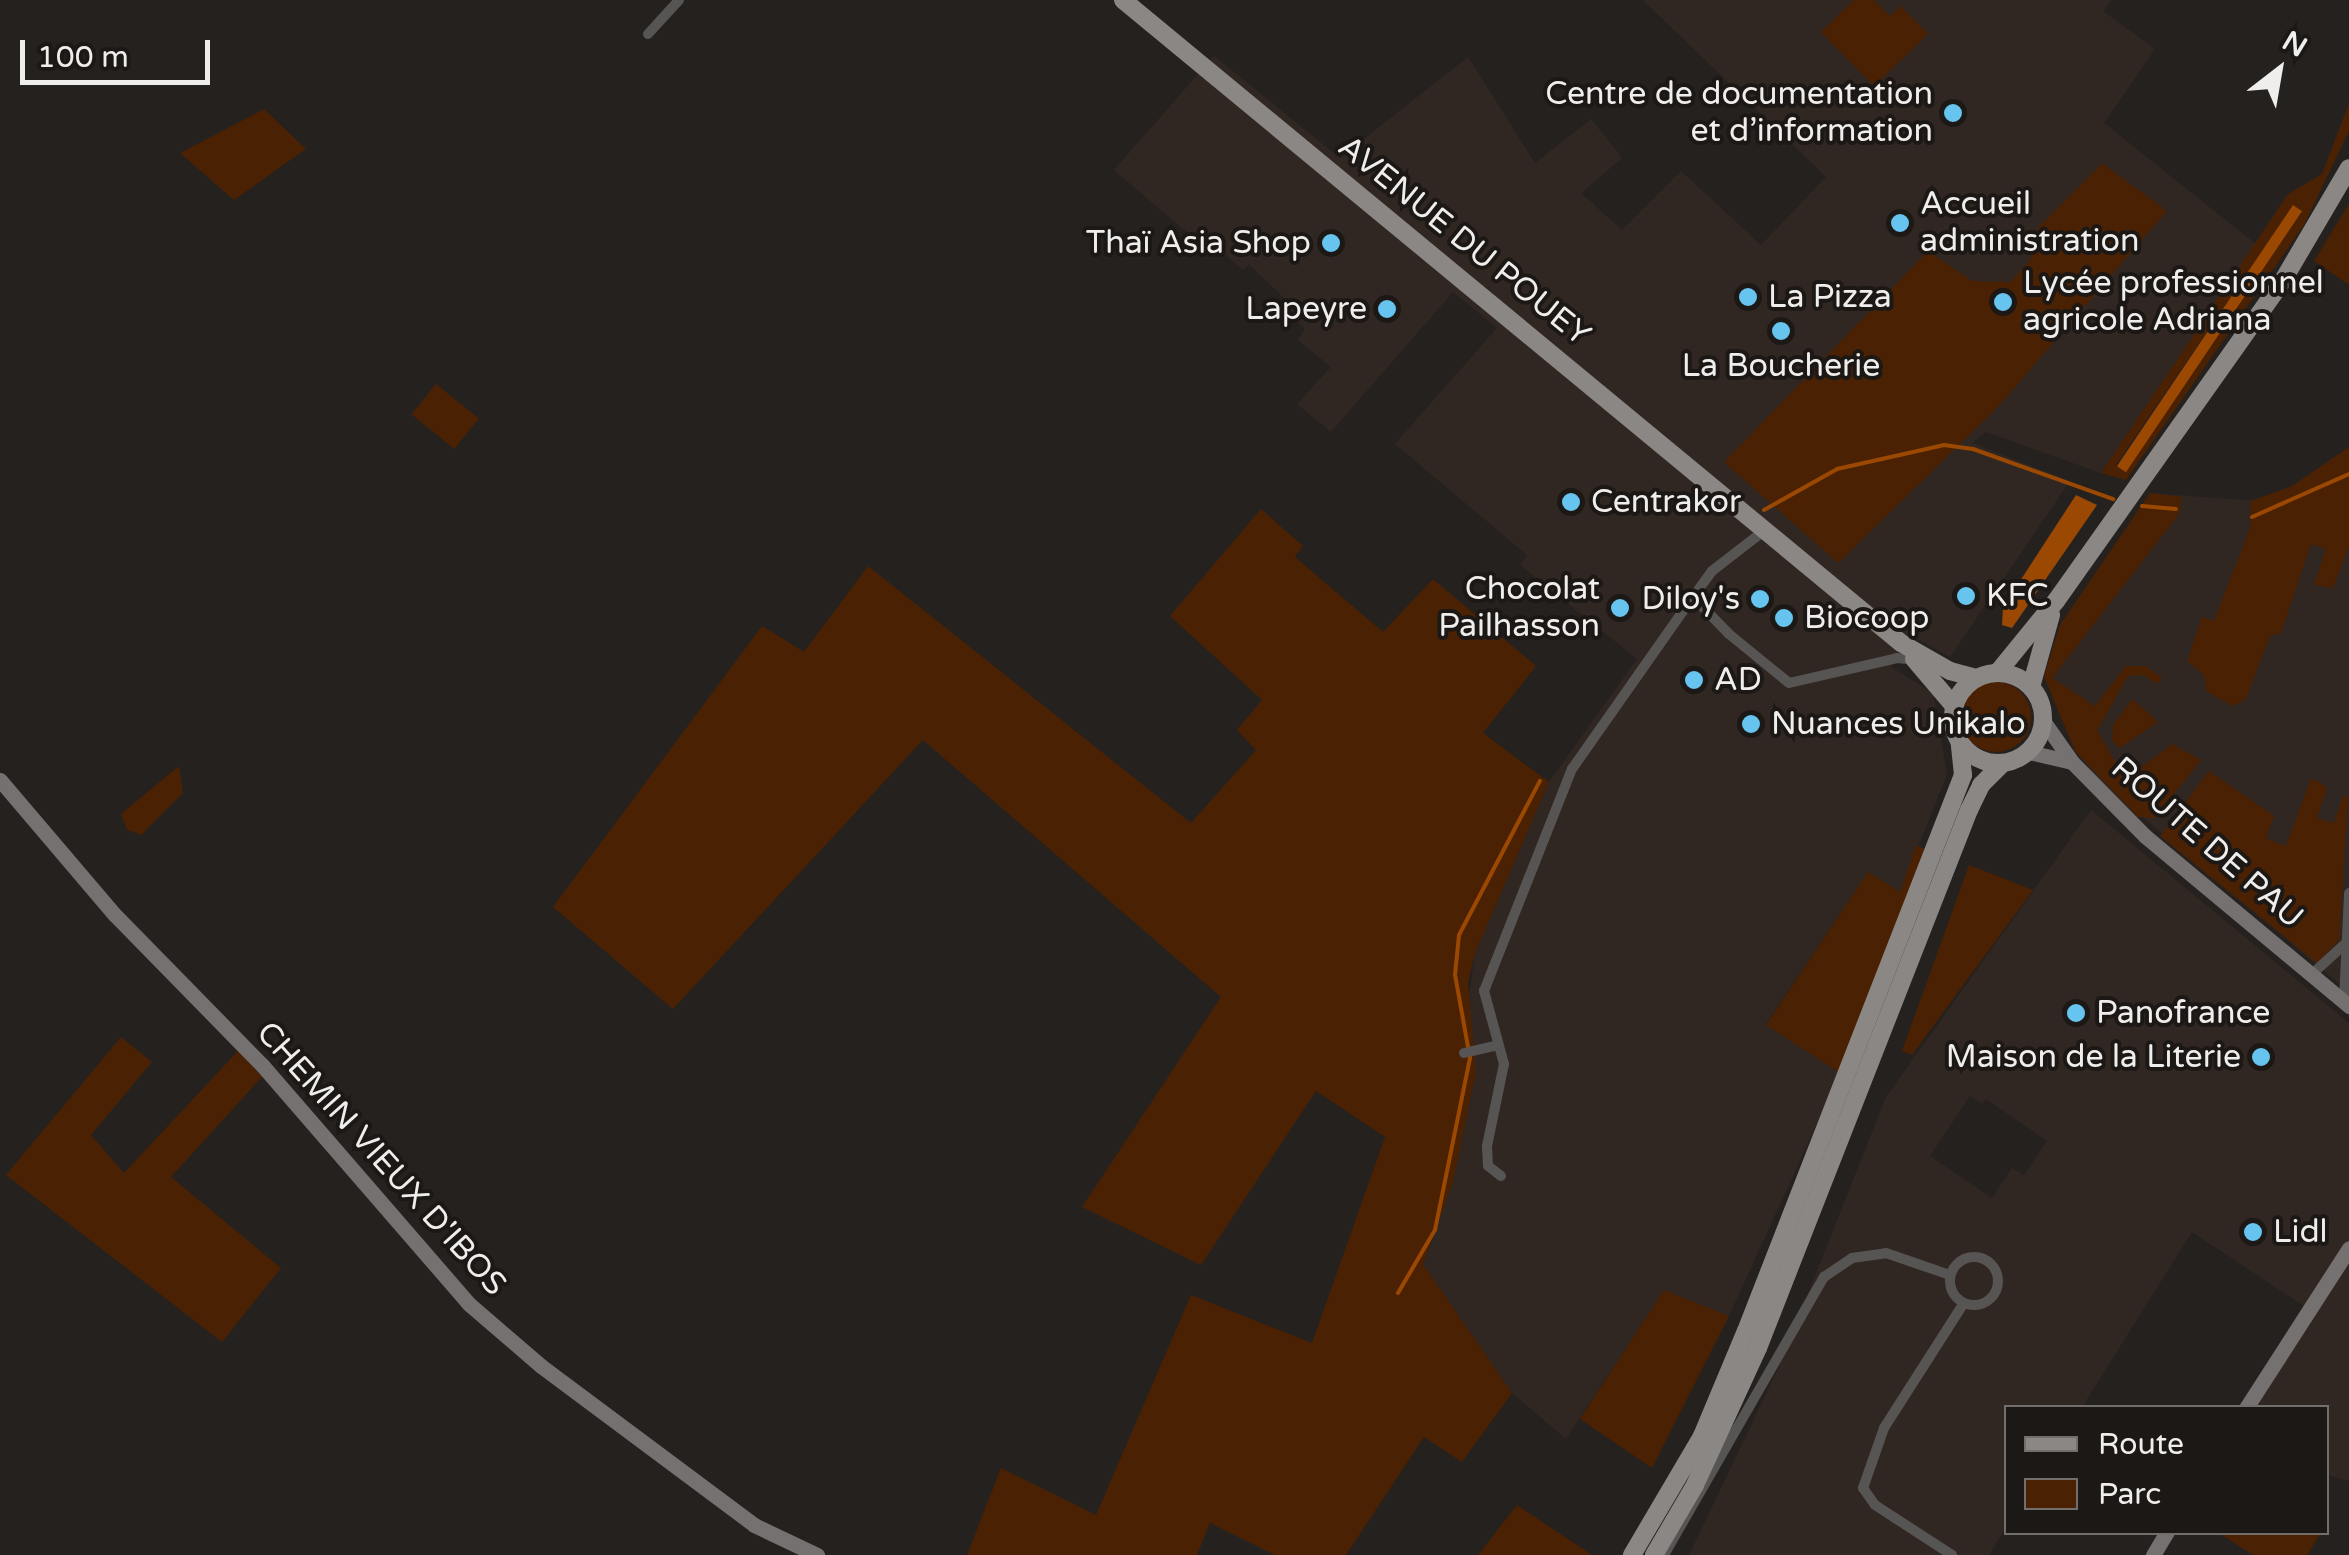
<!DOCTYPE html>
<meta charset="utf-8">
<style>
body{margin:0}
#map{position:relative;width:2349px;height:1555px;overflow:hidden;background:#25211f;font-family:"Varela Round",sans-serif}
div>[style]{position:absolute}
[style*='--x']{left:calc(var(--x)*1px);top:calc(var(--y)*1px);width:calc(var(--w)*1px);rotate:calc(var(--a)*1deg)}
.built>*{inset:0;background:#312722}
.green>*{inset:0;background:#4b2103;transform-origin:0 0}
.round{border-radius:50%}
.water>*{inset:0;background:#9b4803;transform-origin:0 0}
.stream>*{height:4px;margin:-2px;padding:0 2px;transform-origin:2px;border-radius:2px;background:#9b4803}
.street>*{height:10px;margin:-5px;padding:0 5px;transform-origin:5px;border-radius:5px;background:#575554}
.street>.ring{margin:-5px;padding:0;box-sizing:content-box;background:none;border:10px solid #575554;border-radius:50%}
.secondary>*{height:15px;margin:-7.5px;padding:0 7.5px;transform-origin:7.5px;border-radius:7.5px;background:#757170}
.primary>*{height:18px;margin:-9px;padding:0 9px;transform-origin:9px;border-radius:9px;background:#8b8785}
.primary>.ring{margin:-9px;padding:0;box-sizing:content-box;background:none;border:18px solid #8b8785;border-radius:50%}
.dots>*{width:28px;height:28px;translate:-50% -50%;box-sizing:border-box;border:5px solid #1c1816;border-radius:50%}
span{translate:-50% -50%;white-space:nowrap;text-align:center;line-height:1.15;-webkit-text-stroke:8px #1c1816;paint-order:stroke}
.poi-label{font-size:32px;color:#f0eeec}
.right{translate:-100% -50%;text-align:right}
.left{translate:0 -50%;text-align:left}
.street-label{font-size:32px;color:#f0eeec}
.legend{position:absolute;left:2004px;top:1405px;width:325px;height:130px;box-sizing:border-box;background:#1c1816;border:2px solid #716e6c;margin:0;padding:12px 18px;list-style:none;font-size:30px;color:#f0eeec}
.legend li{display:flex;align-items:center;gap:20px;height:50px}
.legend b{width:50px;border:2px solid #716e6c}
.north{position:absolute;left:2229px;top:20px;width:100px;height:100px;-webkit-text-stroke:8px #1c1816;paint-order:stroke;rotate:31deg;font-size:28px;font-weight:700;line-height:40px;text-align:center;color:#f0eeec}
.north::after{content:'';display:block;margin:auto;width:35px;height:45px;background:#f0eeec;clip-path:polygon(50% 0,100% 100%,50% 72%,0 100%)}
.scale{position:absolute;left:20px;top:40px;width:190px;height:45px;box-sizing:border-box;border:5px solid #f0eeec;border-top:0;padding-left:12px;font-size:30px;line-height:35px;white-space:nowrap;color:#f0eeec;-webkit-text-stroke:8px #1c1816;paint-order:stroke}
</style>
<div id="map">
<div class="built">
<i style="clip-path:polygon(1643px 0,2111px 0,2103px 11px,2155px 49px,2104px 123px,2256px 244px,2101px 473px,1986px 432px,1972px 443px,2070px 481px,1950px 657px,1914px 637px,1891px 667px,1933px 693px,1947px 774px,1900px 892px,1868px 872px,1766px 1024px,1840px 1073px,1729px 1316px,1664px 1291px,1566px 1439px,1512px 1393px,1423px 1264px,1439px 1224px,1475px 953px,1549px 782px,1637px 659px,1520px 565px,1527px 555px,1395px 444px,1497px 328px,1453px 292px,1331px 432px,1297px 404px,1331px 367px,1298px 340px,1305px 329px,1285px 310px,1286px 300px,1249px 264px,1243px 270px,1202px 234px,1196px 240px,1114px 170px,1214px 56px,1340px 158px,1468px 57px,1535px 163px,1591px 119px,1622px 158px,1581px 193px,1622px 230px,1681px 171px,1761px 245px,1826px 177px)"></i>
<i style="clip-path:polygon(2349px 490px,2349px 992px,2100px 781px,2075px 751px,2044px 676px,2060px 625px,2150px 493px,2257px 501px)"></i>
<i style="clip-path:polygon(evenodd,2091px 810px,2349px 1023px,2349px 1481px,2327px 1475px,2326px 1408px,2244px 1407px,2304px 1306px,2192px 1232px,2082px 1407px,2006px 1408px,2006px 1527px,1989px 1555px,1689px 1555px,1778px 1369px,1886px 1097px,2091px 810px,1970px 1096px,1982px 1104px,1986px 1099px,2047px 1141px,2024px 1175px,2012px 1168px,1992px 1198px,1930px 1156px,1970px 1096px)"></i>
</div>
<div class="green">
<i style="clip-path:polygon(1854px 0,1874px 0,1890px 16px,1901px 6px,1928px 34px,1874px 86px,1821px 32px)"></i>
<i style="clip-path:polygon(evenodd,2349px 103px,2349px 131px,2304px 225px,2126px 480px,2101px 473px,2288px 194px,2322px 174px,2349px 103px,2293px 206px,2302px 212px,2125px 471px,2116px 465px,2293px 206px)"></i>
<i style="clip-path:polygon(264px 109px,306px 149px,234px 200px,180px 153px)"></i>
<i style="clip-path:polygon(2102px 163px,2167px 211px,1997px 408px,1838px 563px,1724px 462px,1928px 251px,1972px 281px,2010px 282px,2031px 259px,2032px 234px)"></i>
<i style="clip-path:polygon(2349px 204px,2349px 285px,2314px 261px)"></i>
<i style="left:436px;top:384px;width:55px;height:39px;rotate:39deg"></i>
<i style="clip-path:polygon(2349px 447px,2349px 546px,2333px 588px,2314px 585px,2326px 549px,2311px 544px,2281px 633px,2270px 636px,2246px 699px,2233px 706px,2207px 692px,2204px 675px,2187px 661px,2202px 617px,2214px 621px,2250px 528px,2251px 501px,2292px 486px)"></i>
<i style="clip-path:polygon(2150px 493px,2182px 497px,2179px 514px,2052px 678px,2095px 706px,2126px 666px,2145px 666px,2162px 677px,2157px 684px,2143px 675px,2128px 676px,2097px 731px,2126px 779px,2172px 744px,2201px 760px,2155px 818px,2138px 817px,2075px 751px,2044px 676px,2060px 625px)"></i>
<i style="clip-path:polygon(1261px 509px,1303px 546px,1295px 557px,1383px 632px,1433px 579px,1536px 666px,1483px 733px,1549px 782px,1475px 953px,1468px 983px,1476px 1072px,1453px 1182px,1423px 1264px,1512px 1393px,1462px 1462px,1424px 1437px,1346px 1555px,1275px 1555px,1210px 1523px,1197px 1555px,967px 1555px,1001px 1468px,1096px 1515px,1191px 1295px,1312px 1343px,1385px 1137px,1316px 1091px,1201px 1265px,1082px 1207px,1221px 997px,923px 740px,673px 1009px,553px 907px,762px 626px,804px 652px,868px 566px,1191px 823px,1256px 750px,1237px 730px,1262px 700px,1170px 616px)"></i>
<i class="round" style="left:1961px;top:682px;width:70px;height:70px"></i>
<i style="clip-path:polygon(2132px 699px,2158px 722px,2120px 748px,2112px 741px,2113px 725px)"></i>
<i style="clip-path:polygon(179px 766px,183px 793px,141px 835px,127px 830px,121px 814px)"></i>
<i style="clip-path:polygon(2209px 771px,2274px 816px,2266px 839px,2286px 846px,2311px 778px,2327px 787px,2317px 818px,2334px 823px,2343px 796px,2348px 797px,2339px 940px,2317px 963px,2160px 836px)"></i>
<i style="clip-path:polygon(1916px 845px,1925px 849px,1840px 1073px,1766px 1025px,1868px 872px,1900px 892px)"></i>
<i style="clip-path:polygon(1969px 865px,2033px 890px,1912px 1055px,1902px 1051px)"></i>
<i style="clip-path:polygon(121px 1037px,152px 1062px,91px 1135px,124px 1173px,238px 1051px,262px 1077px,171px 1177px,281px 1268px,222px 1342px,6px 1175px)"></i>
<i style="clip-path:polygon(1664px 1290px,1729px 1316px,1652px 1468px,1580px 1419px)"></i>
<i style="clip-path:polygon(1517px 1505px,1592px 1555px,1478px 1555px)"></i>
<i style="clip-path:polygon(2219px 1533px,2321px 1533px,2307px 1555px,2253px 1555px)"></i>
</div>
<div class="water">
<i style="left:2293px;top:205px;width:11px;height:315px;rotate:34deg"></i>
<i style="clip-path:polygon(2076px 495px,2097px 505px,2012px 628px,2002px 625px,2003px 607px)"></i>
</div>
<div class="stream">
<i style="--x:2142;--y:506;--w:34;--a:5"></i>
<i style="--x:1764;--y:510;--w:84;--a:-29.3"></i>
<i style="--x:1837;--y:469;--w:110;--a:-12.6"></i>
<i style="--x:1944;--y:445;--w:29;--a:8"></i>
<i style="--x:1973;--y:449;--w:149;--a:19.7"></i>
<i style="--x:2252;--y:517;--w:106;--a:-23.9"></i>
<i style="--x:1398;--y:1293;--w:73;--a:-59.6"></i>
<i style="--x:1435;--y:1230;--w:176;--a:-78.5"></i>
<i style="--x:1470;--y:1058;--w:84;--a:-100.2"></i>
<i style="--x:1455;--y:975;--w:40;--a:-84.3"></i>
<i style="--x:1459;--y:935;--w:174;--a:-62.3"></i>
</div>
<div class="street">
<i style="--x:648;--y:34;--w:46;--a:-47.6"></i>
<i style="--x:1765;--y:530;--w:67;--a:142.3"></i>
<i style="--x:1712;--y:571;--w:32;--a:126"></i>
<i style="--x:1693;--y:597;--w:52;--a:45.8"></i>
<i style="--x:1729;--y:634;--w:77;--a:39.2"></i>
<i style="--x:1789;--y:683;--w:111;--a:-13"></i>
<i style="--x:1897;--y:658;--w:18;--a:6"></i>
<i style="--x:2312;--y:974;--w:45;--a:-42.3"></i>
<i style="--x:2344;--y:1001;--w:108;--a:-87.3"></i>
<i style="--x:1464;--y:1053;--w:35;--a:-13"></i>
<i style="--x:1501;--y:1176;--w:16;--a:-142"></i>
<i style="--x:1488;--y:1166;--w:20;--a:-93"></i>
<i style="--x:1487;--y:1146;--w:84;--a:-78.3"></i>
<i style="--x:1504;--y:1064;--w:76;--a:-105.3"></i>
<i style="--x:1484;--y:991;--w:239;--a:-68.4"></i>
<i style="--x:1572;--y:769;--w:210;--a:-54.9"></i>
<i class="ring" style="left:1950px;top:1257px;width:38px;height:38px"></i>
<i style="--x:1664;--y:1555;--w:321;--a:-60.1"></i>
<i style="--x:1824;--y:1277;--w:34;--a:-34"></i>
<i style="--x:1852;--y:1258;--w:34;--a:-8"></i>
<i style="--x:1886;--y:1253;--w:68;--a:19"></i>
<i style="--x:1952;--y:1555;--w:92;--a:-147"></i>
<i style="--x:1875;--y:1505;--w:21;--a:-125"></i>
<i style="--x:1863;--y:1488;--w:64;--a:-70.7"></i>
<i style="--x:1884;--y:1428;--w:148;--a:-57.4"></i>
</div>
<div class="secondary">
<i style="--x:2044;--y:722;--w:49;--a:55"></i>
<i style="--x:2072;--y:762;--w:104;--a:45.4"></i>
<i style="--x:2145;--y:836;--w:266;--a:39.8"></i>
<i style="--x:2029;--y:752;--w:44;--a:13.1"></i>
<i style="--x:0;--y:780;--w:177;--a:49.6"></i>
<i style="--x:115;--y:915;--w:210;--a:45.6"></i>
<i style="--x:262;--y:1065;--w:316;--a:49.1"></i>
<i style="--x:469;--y:1304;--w:95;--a:40.7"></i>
<i style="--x:541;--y:1366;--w:266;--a:36.7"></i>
<i style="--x:754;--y:1525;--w:70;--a:25.5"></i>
<i style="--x:2246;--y:1408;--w:190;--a:-57.2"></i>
<i style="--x:2153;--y:1555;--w:27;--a:-59"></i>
</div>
<div class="primary">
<i style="--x:1123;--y:0;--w:1009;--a:39.57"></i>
<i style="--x:1901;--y:643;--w:56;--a:29.7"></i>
<i style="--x:1950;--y:671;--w:27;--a:15"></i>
<i style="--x:1914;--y:659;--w:62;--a:49.6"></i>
<i style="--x:1998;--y:672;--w:92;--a:-50.8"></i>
<i style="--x:2056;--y:601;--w:397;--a:-54.7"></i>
<i style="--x:2285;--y:277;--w:126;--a:-59.6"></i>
<i class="ring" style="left:1953px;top:673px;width:72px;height:72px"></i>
<i style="--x:2031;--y:687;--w:75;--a:-74.5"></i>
<i style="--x:1632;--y:1555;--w:138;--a:-59.5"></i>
<i style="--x:1702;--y:1436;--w:114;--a:-67.3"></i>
<i style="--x:1746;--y:1331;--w:597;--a:-68.68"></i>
<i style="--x:1963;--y:775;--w:31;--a:-96"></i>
<i style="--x:1654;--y:1555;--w:81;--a:-59.6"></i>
<i style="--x:1695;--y:1485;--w:151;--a:-65.3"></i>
<i style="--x:1758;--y:1348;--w:578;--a:-68.59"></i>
<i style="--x:1969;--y:810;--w:28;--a:-64"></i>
<i style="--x:1981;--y:785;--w:31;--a:-45"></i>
</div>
<div class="dots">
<i style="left:1953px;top:113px;background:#67c4ef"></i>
<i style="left:1900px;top:223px;background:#67c4ef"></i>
<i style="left:1331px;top:243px;background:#67c4ef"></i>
<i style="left:1748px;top:297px;background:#67c4ef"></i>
<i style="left:2003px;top:302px;background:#67c4ef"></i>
<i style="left:1387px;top:309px;background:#67c4ef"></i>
<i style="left:1781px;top:331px;background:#67c4ef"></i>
<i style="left:1571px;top:502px;background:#67c4ef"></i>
<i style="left:1966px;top:596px;background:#67c4ef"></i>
<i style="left:1760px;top:599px;background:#67c4ef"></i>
<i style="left:1620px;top:608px;background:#67c4ef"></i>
<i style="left:1784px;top:618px;background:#67c4ef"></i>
<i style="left:1694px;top:680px;background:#67c4ef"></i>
<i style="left:1751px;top:724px;background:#67c4ef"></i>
<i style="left:2076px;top:1013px;background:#67c4ef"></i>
<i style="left:2261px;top:1057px;background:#67c4ef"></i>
<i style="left:2253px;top:1232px;background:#67c4ef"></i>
</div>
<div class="poi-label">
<span class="right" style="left:1933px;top:113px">Centre de documentation<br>et d’information</span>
<span class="left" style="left:1920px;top:223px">Accueil<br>administration</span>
<span class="right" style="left:1311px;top:243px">Thaï Asia Shop</span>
<span class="left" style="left:2023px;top:302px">Lycée professionnel<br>agricole Adriana</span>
<span class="left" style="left:1768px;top:297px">La Pizza</span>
<span class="right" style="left:1367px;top:309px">Lapeyre</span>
<span style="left:1781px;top:366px">La Boucherie</span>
<span class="left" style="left:1591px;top:502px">Centrakor</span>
<span class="right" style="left:1600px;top:608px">Chocolat<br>Pailhasson</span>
<span class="left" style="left:1986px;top:596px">KFC</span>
<span class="right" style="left:1740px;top:599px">Diloy's</span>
<span class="left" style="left:1804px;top:618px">Biocoop</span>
<span class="left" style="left:1714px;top:680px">AD</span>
<span class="left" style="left:1771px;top:724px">Nuances Unikalo</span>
<span class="left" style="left:2096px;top:1013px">Panofrance</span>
<span class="right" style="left:2241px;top:1057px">Maison de la Literie</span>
<span class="left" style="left:2273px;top:1232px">Lidl</span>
</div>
<div class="street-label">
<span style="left:1464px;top:241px;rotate:39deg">AVENUE DU POUEY</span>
<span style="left:2207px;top:843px;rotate:41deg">ROUTE DE PAU</span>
<span style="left:381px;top:1159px;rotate:48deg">CHEMIN VIEUX D'IBOS</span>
</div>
<ul class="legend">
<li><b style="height:12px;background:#8b8785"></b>Route</li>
<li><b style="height:28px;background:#4b2103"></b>Parc</li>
</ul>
<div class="north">N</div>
<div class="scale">100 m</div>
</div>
